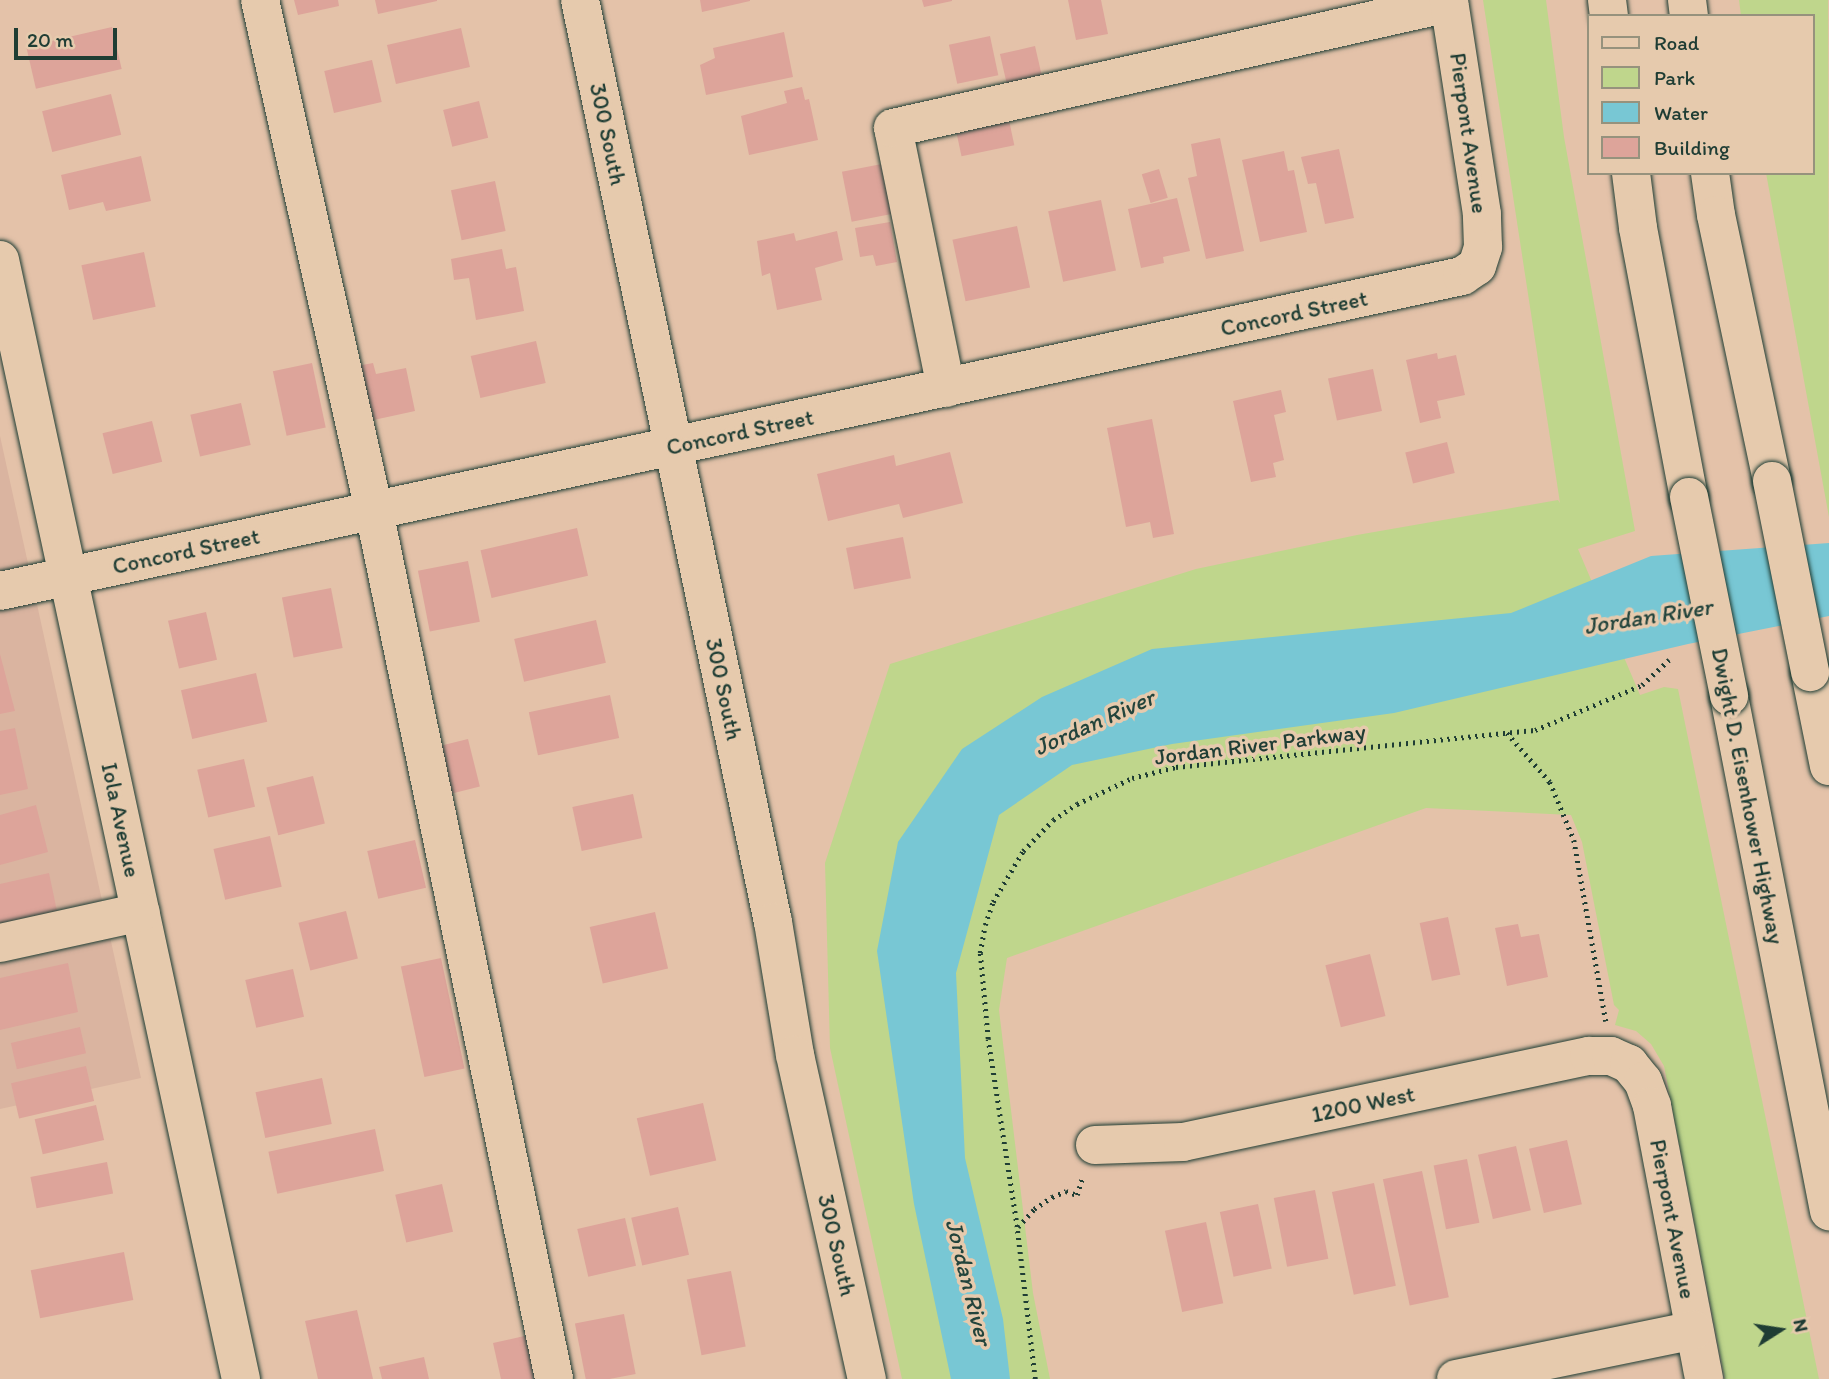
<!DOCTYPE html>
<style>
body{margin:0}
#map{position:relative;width:1829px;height:1379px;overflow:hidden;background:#e4c2a9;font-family:Itim,sans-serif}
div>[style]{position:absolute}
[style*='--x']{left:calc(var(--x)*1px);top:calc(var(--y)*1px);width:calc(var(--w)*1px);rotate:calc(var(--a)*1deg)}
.built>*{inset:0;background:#dab4a0}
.green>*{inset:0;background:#bfd68c}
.water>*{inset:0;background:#78c7d4}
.building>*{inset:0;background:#dda49a;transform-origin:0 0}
.path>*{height:4.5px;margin-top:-2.25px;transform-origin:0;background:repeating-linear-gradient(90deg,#1f3d34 0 2px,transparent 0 7px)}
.roads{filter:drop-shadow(0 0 2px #1f3d34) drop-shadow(0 0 2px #1f3d34)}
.minor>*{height:38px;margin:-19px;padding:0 19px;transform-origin:19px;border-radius:19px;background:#e6caad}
.highway>*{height:38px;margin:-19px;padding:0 19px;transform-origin:19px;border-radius:19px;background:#e6caad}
.bridges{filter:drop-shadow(0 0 2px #1f3d34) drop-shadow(0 0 2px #1f3d34)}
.highway-bridge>*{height:38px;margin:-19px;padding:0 19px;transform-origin:19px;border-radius:19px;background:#e6caad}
span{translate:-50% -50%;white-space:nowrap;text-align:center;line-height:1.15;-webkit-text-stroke:7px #e6caad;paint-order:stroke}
.street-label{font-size:23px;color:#1f3d34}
.water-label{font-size:24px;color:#23443c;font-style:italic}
.legend{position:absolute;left:1587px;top:14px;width:228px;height:161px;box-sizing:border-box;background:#e6caad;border:2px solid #96927d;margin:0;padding:9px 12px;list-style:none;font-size:21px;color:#1f3d34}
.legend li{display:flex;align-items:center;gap:14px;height:35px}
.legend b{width:35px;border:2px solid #96927d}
.north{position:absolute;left:1745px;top:1295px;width:70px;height:70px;-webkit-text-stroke:5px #e6caad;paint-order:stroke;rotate:78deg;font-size:19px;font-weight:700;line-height:28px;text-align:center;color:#1f3d34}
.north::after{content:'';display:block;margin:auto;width:24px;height:32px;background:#1f3d34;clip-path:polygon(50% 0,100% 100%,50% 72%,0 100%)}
.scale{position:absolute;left:14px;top:28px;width:103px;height:32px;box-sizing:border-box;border:4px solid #1f3d34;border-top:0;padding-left:9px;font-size:21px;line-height:24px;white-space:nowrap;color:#1f3d34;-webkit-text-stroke:5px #e6caad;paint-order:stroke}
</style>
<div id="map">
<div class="built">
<i style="clip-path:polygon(0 436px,141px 1078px,0 1109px)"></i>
</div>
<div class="green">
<i style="clip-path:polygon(1483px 0,1546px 0,1564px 137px,1635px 531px,1578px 549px,1640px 695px,1664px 687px,1678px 689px,1819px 1379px,1725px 1379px,1664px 1066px,1651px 1044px,1636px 1031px,1615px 1025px,1619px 1010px,1614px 1005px,1582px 842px,1571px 815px,1426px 808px,1007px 958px,999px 1010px,1033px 1293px,1050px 1379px,902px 1379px,830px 1048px,825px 863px,890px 664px,1196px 569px,1357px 535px,1558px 500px,1560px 503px)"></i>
<i style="clip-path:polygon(1739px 0,1828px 0,1829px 517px,1766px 173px,1813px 173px,1813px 16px,1741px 16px)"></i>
</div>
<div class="water">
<i style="clip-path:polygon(1829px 543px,1829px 616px,1688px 644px,1394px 713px,1172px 744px,1072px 765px,999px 815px,956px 973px,965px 1158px,1003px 1319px,1010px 1379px,951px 1379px,914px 1204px,877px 951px,898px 842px,962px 749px,1042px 697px,1152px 649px,1511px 613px,1651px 556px)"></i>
</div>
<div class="building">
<i style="clip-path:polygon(294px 0,338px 0,339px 6px,298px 15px)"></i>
<i style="clip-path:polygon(375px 0,437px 0,437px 1px,378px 14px)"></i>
<i style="clip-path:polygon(700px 0,750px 0,750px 1px,702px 12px)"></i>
<i style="clip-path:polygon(922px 0,952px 0,952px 1px,924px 7px)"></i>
<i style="clip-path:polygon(1068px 0,1101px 0,1108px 34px,1076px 40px)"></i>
<i style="left:112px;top:27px;width:43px;height:88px;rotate:77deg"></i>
<i style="left:461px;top:28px;width:40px;height:76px;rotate:77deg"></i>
<i style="clip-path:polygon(784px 32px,793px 77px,706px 95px,700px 65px,715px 58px,713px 48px)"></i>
<i style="left:990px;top:36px;width:40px;height:42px;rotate:78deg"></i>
<i style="left:1035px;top:46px;width:32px;height:36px;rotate:77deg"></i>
<i style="left:372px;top:60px;width:43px;height:49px;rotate:77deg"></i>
<i style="clip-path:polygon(802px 87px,805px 100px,809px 99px,818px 140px,749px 155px,741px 116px,787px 103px,784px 91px)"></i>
<i style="left:111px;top:94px;width:42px;height:71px;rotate:76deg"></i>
<i style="left:479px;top:101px;width:38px;height:37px;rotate:76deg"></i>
<i style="left:1006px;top:106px;width:40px;height:54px;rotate:78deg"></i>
<i style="clip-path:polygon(1220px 138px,1244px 251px,1206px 259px,1188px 178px,1197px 176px,1191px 144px)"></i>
<i style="clip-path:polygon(1339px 149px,1354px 218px,1325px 224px,1316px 183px,1308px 184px,1301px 157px)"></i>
<i style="clip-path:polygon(1284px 151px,1288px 171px,1294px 170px,1307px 232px,1260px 242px,1242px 160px)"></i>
<i style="clip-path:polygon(141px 156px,151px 201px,106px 211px,103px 202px,69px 210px,61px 175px)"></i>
<i style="left:892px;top:162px;width:51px;height:51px;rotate:79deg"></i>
<i style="left:1159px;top:169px;width:30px;height:18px;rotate:73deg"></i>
<i style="left:495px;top:181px;width:51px;height:45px;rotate:78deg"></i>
<i style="clip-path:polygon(1177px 198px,1190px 251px,1163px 257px,1164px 263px,1141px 268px,1128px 209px)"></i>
<i style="left:1101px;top:200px;width:72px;height:54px;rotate:78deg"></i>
<i style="clip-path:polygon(890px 222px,897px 262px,876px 266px,873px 255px,860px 257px,855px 228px)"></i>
<i style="left:1017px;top:226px;width:63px;height:66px;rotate:78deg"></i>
<i style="clip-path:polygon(837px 231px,843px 260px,815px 268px,822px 300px,777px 310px,770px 273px,762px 276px,757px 241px,794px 233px,796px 241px)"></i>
<i style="clip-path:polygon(502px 249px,506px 269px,516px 267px,524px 311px,476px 320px,469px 278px,454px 280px,451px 259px)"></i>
<i style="left:144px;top:252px;width:56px;height:64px;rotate:78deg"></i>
<i style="left:536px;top:341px;width:43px;height:67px;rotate:77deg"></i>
<i style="clip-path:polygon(1437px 353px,1438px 359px,1456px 355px,1465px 395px,1437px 401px,1441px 418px,1420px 423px,1406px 360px)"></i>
<i style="left:312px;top:363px;width:66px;height:40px;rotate:78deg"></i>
<i style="clip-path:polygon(373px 363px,376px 374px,406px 368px,415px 411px,369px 421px,357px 366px)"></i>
<i style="left:1373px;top:369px;width:43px;height:46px;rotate:78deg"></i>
<i style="clip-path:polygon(1281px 390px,1286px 412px,1274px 415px,1284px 460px,1273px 463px,1276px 477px,1251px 482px,1233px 401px)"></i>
<i style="left:241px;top:403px;width:43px;height:52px;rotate:77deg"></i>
<i style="clip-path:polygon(1152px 419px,1174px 534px,1153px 538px,1150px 522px,1126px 527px,1107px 428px)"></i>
<i style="left:152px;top:421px;width:42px;height:51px;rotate:76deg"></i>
<i style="left:1447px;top:442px;width:32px;height:43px;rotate:76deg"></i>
<i style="clip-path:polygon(950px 452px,963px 503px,903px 518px,899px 504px,828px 521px,817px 474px,894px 455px,896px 466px)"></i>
<i style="left:577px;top:528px;width:49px;height:99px;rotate:77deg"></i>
<i style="left:903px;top:537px;width:42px;height:58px;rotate:79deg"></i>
<i style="left:468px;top:561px;width:62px;height:51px;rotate:79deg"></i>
<i style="left:331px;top:588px;width:61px;height:50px;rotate:79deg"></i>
<i style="left:206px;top:612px;width:49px;height:39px;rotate:77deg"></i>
<i style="left:596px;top:620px;width:44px;height:84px;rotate:77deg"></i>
<i style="clip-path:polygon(0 654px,15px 711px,0 714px)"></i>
<i style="left:256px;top:673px;width:50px;height:77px;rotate:77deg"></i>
<i style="left:610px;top:695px;width:44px;height:83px;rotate:78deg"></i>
<i style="clip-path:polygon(15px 728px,28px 789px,0 795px,0 731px)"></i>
<i style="left:468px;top:739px;width:49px;height:48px;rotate:76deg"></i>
<i style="left:244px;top:759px;width:49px;height:48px;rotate:77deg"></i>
<i style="left:313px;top:776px;width:49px;height:48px;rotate:76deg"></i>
<i style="left:633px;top:794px;width:45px;height:62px;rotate:78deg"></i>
<i style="clip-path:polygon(36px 805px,48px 852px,0 865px,0 815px)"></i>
<i style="left:270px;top:836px;width:52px;height:58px;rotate:77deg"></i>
<i style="left:415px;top:840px;width:49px;height:49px;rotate:77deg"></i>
<i style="clip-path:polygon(49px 873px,57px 911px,0 924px,0 884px)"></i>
<i style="left:346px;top:911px;width:49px;height:49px;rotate:76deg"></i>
<i style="left:655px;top:912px;width:58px;height:67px;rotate:77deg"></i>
<i style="left:1448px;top:917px;width:59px;height:29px;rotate:78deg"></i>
<i style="clip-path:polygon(1518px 924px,1521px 937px,1539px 934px,1548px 977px,1507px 986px,1495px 928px)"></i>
<i style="left:1370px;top:954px;width:64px;height:46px;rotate:76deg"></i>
<i style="left:441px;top:958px;width:113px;height:41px;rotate:78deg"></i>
<i style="clip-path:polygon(68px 963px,78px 1012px,0 1030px,0 978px)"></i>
<i style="left:293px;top:969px;width:49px;height:49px;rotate:77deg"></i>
<i style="left:80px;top:1027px;width:27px;height:71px;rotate:77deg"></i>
<i style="left:86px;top:1066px;width:36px;height:77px;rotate:77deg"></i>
<i style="left:322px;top:1078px;width:47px;height:68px;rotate:78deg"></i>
<i style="left:703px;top:1103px;width:59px;height:68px;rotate:77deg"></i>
<i style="left:96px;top:1105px;width:36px;height:63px;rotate:77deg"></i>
<i style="left:375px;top:1129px;width:43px;height:109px;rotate:78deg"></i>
<i style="left:1567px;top:1140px;width:66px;height:39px;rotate:77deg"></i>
<i style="left:1516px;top:1146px;width:66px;height:39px;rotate:77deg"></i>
<i style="left:1467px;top:1159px;width:65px;height:34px;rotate:79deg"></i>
<i style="left:107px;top:1162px;width:32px;height:78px;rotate:79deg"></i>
<i style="left:1422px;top:1171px;width:129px;height:40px;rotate:78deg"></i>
<i style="left:1374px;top:1183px;width:105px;height:43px;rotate:78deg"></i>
<i style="left:442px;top:1184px;width:49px;height:48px;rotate:77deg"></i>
<i style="left:1315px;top:1190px;width:70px;height:42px;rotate:79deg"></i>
<i style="left:1258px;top:1204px;width:66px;height:39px;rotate:78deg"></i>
<i style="left:678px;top:1207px;width:49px;height:48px;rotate:77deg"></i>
<i style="left:625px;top:1218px;width:49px;height:49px;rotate:77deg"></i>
<i style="left:1206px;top:1222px;width:83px;height:42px;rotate:78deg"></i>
<i style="left:124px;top:1252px;width:49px;height:95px;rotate:79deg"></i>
<i style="left:731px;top:1271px;width:77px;height:45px;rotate:79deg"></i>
<i style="clip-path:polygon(357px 1310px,373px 1379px,318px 1379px,305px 1321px)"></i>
<i style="left:624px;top:1314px;width:61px;height:50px;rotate:79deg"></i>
<i style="clip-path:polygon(533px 1334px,544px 1379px,501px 1379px,493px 1343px)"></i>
<i style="clip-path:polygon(424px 1357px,429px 1379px,382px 1379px,379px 1367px)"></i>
</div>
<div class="path">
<i style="--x:1507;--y:733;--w:65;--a:48.7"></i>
<i style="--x:1550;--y:782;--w:63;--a:67.5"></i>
<i style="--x:1574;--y:840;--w:184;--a:80"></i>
<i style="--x:1018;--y:1227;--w:24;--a:-48"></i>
<i style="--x:1034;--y:1209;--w:22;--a:-34"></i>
<i style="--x:1052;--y:1197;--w:15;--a:-23"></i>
<i style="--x:1066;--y:1191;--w:12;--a:20"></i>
<i style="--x:1077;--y:1195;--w:17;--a:-73"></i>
<i style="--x:1035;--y:1379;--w:153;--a:-96.8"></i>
<i style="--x:1017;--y:1227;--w:190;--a:-98.8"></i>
<i style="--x:988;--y:1039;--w:86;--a:-95.3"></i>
<i style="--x:980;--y:953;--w:28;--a:-80"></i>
<i style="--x:985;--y:925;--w:24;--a:-71"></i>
<i style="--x:993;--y:902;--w:59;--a:-59.5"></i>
<i style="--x:1023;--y:851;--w:43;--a:-45.9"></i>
<i style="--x:1053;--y:820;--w:29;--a:-34"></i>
<i style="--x:1077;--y:804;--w:61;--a:-25.3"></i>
<i style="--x:1132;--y:778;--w:45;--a:-14"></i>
<i style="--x:1176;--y:767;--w:361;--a:-5.9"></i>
<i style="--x:1535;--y:730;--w:116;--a:-22.8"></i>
<i style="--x:1642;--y:685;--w:37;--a:-43"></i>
</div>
<div class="roads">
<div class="minor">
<i style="--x:260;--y:0;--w:524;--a:77.42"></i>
<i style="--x:374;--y:511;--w:886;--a:78.28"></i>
<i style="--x:580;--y:0;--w:942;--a:78.18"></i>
<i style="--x:773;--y:922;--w:135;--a:80.6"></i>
<i style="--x:795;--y:1055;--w:332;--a:77.5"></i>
<i style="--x:0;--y:260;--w:1145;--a:77.85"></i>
<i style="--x:946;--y:388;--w:265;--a:-101.5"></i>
<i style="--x:893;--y:128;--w:570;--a:-12.67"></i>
<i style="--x:0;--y:591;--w:1496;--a:-12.16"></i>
<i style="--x:1462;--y:276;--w:18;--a:-34"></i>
<i style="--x:1477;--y:266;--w:20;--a:-72"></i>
<i style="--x:1483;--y:247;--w:33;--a:-92"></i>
<i style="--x:1482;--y:214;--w:217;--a:-98.8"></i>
<i style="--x:0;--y:943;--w:144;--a:-12.4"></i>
<i style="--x:1095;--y:1145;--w:88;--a:-2"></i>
<i style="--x:1183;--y:1142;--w:415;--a:-12"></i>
<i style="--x:1589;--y:1056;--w:22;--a:0"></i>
<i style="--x:1611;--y:1056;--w:20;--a:24"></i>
<i style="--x:1629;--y:1064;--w:22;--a:51"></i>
<i style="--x:1643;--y:1081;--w:27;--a:70"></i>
<i style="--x:1652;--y:1106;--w:278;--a:79.2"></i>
<i style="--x:1456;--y:1379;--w:243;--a:-11.6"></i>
</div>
<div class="highway">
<i style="--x:1607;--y:0;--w:16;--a:83"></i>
<i style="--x:1687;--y:0;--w:16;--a:83"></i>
<i style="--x:1631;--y:173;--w:55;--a:82.7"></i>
<i style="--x:1638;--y:228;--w:274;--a:79.3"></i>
<i style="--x:1710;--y:173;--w:42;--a:81.9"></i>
<i style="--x:1716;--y:215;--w:272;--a:78.1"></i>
<i style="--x:1810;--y:672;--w:96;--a:78.6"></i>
<i style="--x:1729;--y:696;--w:525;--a:79.01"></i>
</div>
</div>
<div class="bridges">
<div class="highway-bridge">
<i style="--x:1772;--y:481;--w:195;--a:78.7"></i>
<i style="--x:1689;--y:497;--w:203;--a:78.6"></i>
</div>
</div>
<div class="street-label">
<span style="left:1469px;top:133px;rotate:82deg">Pierpont Avenue</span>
<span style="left:608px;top:134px;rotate:78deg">300 South</span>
<span style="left:1294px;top:313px;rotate:-12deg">Concord Street</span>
<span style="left:740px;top:432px;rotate:-12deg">Concord Street</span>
<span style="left:186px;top:551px;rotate:-12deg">Concord Street</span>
<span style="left:724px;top:689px;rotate:78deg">300 South</span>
<span style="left:1260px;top:744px;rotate:-7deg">Jordan River Parkway</span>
<span style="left:1748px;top:796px;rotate:79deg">Dwight D. Eisenhower Highway</span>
<span style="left:121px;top:820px;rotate:78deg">Iola Avenue</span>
<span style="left:1363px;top:1104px;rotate:-12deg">1200 West</span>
<span style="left:1673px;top:1219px;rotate:79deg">Pierpont Avenue</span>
<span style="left:837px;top:1245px;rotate:77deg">300 South</span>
</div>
<div class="water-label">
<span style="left:1648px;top:616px;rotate:-9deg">Jordan River</span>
<span style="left:1094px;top:722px;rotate:-24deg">Jordan River</span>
<span style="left:969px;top:1282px;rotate:76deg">Jordan River</span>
</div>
<ul class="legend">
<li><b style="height:9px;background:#e6caad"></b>Road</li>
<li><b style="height:19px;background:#bfd68c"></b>Park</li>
<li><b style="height:19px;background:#78c7d4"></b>Water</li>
<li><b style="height:19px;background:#dda49a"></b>Building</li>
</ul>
<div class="north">N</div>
<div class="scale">20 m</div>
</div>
